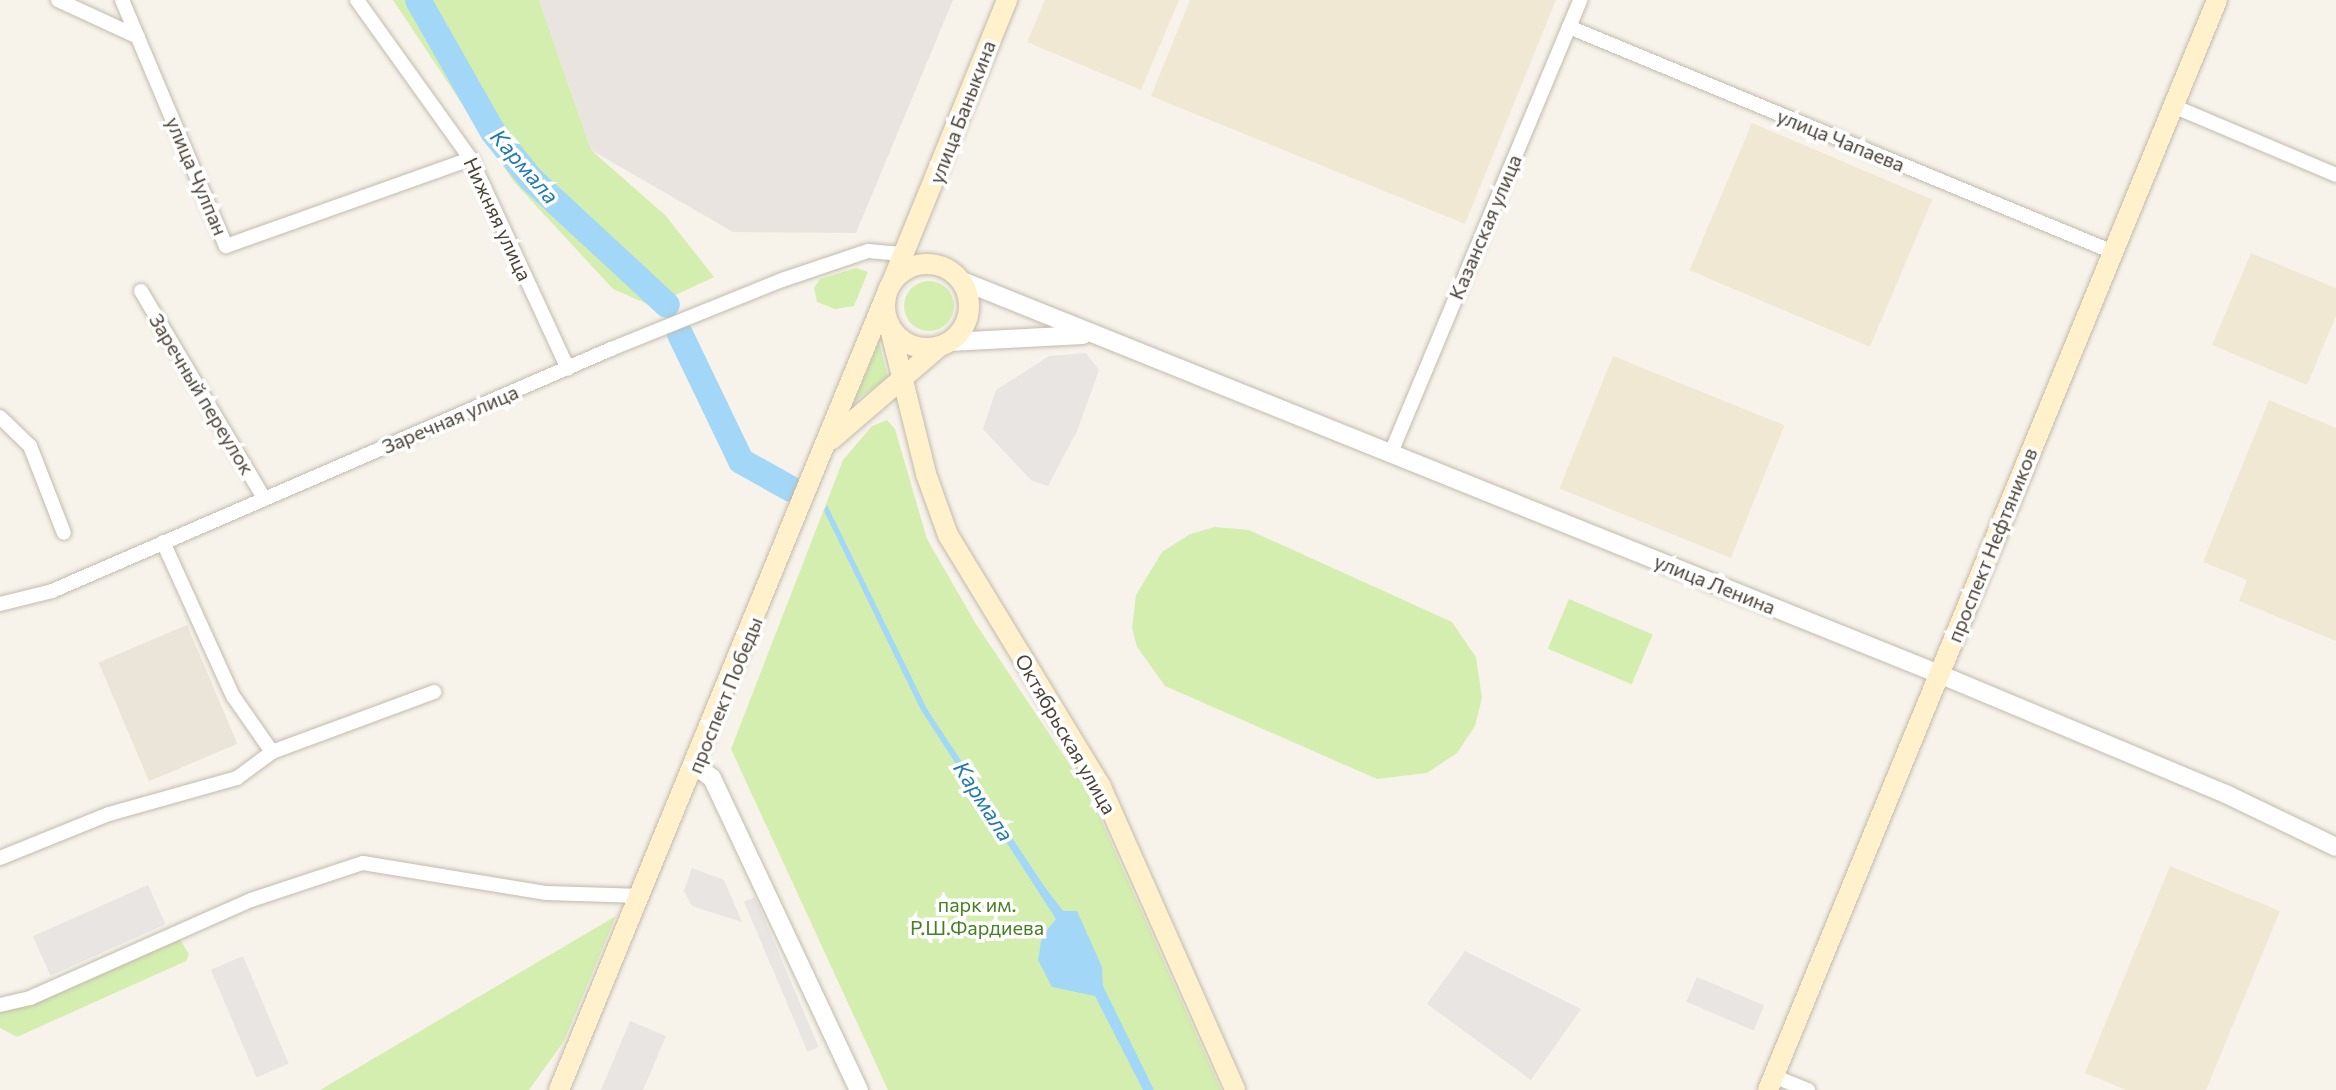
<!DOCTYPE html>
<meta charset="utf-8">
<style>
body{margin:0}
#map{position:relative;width:2336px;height:1090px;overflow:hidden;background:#f7f3eb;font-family:Commissioner,sans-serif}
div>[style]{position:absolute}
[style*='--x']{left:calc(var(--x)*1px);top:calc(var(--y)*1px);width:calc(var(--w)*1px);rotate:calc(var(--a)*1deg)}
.residential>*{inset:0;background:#ebe4d8;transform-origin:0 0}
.industrial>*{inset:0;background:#e9e4df}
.education>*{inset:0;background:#f1e8d3;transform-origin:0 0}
.green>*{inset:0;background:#d4eeb0;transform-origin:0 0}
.round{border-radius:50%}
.parking>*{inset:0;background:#e8e5e2;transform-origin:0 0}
.water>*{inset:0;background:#a2d7f8}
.river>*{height:26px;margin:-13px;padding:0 13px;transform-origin:13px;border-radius:13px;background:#a2d7f8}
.roads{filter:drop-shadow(0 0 2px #c3baac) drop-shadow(0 0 2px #c3baac)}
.minor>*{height:14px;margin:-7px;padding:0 7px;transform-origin:7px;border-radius:7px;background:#fff}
.tertiary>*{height:18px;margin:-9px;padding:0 9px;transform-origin:9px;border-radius:9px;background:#fff}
.secondary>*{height:20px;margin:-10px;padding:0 10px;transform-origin:10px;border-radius:10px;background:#fff1cc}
.secondary>.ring{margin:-10px;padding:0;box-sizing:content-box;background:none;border:20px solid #fff1cc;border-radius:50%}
span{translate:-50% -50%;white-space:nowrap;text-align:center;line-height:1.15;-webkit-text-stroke:7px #fff;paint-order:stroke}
.street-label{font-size:20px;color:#4c4337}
.park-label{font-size:20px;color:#487f22}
.water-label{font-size:22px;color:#227ab2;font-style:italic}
</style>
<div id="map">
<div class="residential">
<i style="left:187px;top:625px;width:129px;height:96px;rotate:67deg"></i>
</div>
<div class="industrial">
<i style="clip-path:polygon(539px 0,953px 0,856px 233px,733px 232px,591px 150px)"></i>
</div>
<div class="education">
<i style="clip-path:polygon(1045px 0,1179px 0,1141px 90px,1027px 42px)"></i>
<i style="clip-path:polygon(1190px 0,1556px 0,1465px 224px,1151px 96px)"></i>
<i style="left:1752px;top:123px;width:196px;height:160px;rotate:23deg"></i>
<i style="clip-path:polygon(2251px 253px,2336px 288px,2336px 316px,2307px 385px,2212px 345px)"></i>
<i style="left:1613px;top:356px;width:185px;height:143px;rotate:22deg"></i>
<i style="clip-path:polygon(2269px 400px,2336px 428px,2336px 641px,2239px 601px,2247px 580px,2203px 562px)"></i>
<i style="clip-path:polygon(2170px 866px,2280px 911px,2206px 1090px,2126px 1090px,2085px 1073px)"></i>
</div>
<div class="green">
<i style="clip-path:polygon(393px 0,539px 0,591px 150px,666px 216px,714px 277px,652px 306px,613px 289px,514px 182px)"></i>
<i style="clip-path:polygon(856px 268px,868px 272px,854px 306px,835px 309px,817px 302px,814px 288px,820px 279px)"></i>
<i class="round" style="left:904px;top:281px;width:50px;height:50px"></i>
<i style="clip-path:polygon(879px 342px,888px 377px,854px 402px)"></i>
<i style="clip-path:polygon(887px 420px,895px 429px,927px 539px,976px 624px,1090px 795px,1221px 1090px,888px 1090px,731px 749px,843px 460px,872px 426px)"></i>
<i style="clip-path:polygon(1215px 527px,1249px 530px,1452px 622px,1476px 657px,1482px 698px,1475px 726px,1457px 753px,1427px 773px,1377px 779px,1165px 686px,1137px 647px,1132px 628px,1136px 595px,1162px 552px,1190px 534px)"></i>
<i style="left:1569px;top:599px;width:91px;height:54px;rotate:23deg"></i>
<i style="clip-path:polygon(616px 916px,564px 1041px,529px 1090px,320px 1090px)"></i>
<i style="clip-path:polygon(178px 936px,189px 954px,186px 961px,17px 1037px,0 1028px,0 1012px)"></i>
</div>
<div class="parking">
<i style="clip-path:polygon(1086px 353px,1099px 370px,1077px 431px,1048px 486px,1032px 481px,983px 429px,996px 390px,1049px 356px)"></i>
<i style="clip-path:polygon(692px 868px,724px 880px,742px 922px,692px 906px,684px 891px)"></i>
<i style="left:148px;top:885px;width:43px;height:126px;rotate:66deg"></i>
<i style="left:755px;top:897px;width:163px;height:12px;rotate:67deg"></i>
<i style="clip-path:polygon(1465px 951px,1581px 1009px,1531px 1080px,1427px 1004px)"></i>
<i style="left:243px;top:956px;width:117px;height:35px;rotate:67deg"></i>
<i style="left:1697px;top:977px;width:73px;height:27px;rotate:23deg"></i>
<i style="clip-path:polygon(630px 1021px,666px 1036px,643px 1090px,601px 1090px)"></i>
</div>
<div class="water">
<i style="clip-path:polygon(827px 505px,927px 709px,1044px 886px,1063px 911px,1077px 911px,1102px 967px,1103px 986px,1154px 1090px,1143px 1090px,1095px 996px,1052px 987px,1038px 960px,1042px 936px,1056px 919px,921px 710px,824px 511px)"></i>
</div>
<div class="river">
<i style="--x:418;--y:0;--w:152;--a:60.4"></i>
<i style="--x:493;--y:132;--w:60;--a:51"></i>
<i style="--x:531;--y:179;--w:185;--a:42.8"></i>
<i style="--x:680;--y:334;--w:141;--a:64.3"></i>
<i style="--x:741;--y:461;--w:57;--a:29.2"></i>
</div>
<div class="roads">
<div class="minor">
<i style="--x:58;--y:0;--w:88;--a:24.8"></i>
<i style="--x:122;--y:0;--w:267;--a:67.1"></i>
<i style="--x:226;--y:246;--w:260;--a:-19.6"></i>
<i style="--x:357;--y:0;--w:196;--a:54.4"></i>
<i style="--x:471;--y:159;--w:231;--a:65.2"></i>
<i style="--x:1569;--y:27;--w:589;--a:22.47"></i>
<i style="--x:2173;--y:106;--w:177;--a:22.9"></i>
<i style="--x:141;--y:291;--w:241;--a:59.3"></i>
<i style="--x:0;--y:417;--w:42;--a:44"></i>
<i style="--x:30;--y:446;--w:93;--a:68.7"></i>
<i style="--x:1390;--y:455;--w:493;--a:-67.3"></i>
<i style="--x:163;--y:542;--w:169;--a:65.6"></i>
<i style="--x:233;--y:696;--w:68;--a:55.1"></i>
<i style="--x:0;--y:604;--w:54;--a:-14"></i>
<i style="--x:52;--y:591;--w:609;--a:-23.41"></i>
<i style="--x:611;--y:349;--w:184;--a:-22"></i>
<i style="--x:782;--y:280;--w:91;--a:-18.6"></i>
<i style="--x:868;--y:251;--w:37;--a:5"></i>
<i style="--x:0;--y:858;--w:118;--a:-22"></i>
<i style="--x:109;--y:814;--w:133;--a:-15.7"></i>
<i style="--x:237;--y:778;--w:44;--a:-36.6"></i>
<i style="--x:272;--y:752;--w:173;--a:-20.3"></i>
<i style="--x:0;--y:1005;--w:31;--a:-13"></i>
<i style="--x:30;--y:998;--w:242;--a:-23.9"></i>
<i style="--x:251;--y:900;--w:118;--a:-18.3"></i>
<i style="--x:363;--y:863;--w:186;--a:9.3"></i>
<i style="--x:547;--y:893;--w:95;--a:1.8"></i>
<i style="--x:1773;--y:1076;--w:38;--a:22"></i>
</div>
<div class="tertiary">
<i style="--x:960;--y:280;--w:1055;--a:21.92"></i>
<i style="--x:1939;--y:674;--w:311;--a:22.7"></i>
<i style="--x:2226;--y:794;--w:122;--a:25.7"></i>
<i style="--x:949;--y:342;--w:134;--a:-3"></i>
<i style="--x:696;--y:766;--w:20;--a:37"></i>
<i style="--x:712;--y:778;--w:345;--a:64.8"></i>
</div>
<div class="secondary">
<i class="ring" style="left:885px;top:264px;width:64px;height:64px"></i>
<i style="--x:892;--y:282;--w:305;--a:-67.8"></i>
<i style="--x:889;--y:324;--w:154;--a:76.1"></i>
<i style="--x:926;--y:474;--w:65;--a:70.2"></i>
<i style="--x:948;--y:535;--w:295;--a:58.7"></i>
<i style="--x:1101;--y:787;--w:331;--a:66.1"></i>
<i style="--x:831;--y:440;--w:144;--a:-40.8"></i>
<i style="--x:559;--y:1090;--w:856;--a:-67.63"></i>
<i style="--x:1768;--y:1090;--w:1179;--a:-67.61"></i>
</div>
</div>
<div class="street-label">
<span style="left:962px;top:112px;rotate:-69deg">улица Баныкина</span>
<span style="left:1841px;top:140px;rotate:22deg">улица Чапаева</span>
<span style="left:197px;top:176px;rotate:67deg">улица Чулпан</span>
<span style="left:498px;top:219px;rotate:65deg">Нижняя улица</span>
<span style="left:1485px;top:227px;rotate:-67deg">Казанская улица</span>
<span style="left:202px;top:394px;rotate:59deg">Заречный переулок</span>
<span style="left:450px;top:419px;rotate:-23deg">Заречная улица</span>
<span style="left:1992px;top:545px;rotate:-68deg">проспект Нефтяников</span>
<span style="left:1715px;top:584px;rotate:22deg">улица Ленина</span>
<span style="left:725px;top:695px;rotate:-68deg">проспект Победы</span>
<span style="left:1066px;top:734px;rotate:60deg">Октябрьская улица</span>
</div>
<div class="park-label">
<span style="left:977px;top:916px">парк им.<br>Р.Ш.Фардиева</span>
</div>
<div class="water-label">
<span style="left:525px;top:166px;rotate:49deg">Кармала</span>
<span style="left:984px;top:801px;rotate:57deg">Кармала</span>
</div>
</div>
